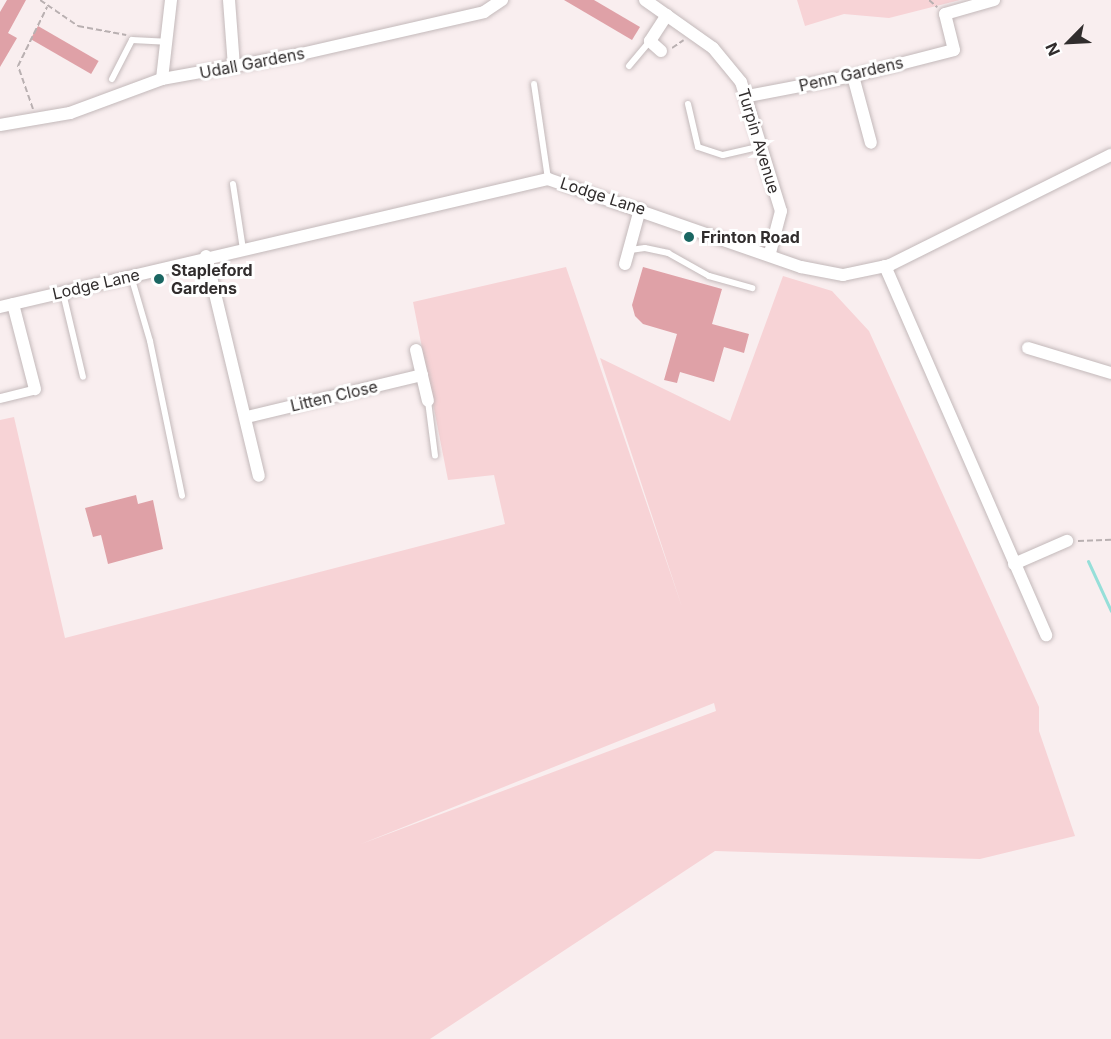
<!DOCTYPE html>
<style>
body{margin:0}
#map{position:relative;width:1111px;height:1039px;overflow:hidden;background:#f9eeef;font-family:Inter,sans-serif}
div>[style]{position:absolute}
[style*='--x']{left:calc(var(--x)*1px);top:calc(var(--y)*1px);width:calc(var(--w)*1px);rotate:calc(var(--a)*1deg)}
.green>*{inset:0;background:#f7d3d6}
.stream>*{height:3px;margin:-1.5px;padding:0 1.5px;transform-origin:1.5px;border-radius:1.5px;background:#96dfd9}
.building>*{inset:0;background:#dfa1a7;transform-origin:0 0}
.path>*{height:2px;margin-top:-1px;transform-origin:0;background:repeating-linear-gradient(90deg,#b9b0b1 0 6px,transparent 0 9px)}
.roads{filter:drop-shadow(0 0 2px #c3b9ba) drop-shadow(0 0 2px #c3b9ba)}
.service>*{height:6px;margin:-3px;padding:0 3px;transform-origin:3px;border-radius:3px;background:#fff}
.pedestrian>*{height:9px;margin:-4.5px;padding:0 4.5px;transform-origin:4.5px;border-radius:4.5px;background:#fff}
.minor>*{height:12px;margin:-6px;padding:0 6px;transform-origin:6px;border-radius:6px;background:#fff}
.dots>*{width:16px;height:16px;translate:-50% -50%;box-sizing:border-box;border:3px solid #fff;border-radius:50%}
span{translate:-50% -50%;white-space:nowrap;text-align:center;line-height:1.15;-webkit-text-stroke:6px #fff;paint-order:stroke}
.street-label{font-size:16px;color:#312d2d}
.poi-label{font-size:16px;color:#312d2d;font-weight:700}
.left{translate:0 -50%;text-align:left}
.north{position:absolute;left:1039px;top:12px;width:60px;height:60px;-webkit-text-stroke:4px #fff;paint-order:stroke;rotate:246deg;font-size:16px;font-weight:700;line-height:24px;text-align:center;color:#312d2d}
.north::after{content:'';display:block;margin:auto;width:21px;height:27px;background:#312d2d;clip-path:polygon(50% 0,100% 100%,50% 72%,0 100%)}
</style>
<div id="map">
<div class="green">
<i style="clip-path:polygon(797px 0,960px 0,889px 18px,844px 14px,805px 26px)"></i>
<i style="clip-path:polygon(evenodd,566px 267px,682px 607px,600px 358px,730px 421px,783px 276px,832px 291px,869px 331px,1039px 707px,1039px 731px,1075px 836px,980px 859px,715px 851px,430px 1039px,0 1039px,0 420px,14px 417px,65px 638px,505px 524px,494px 475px,448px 480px,413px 302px,566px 267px,714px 703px,716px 711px,361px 844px,714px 703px)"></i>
</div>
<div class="stream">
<i style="--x:1088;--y:561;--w:55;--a:65.3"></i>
</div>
<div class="building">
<i style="clip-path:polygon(7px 0,26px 0,8px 33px,17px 38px,0 67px,0 12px)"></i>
<i style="clip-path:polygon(564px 0,594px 0,640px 27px,632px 40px)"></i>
<i style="left:38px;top:26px;width:70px;height:15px;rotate:30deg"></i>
<i style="clip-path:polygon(643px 267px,722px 289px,712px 324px,749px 334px,744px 353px,724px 347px,714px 382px,680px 372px,677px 383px,664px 380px,677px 334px,643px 324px,635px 316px,632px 305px)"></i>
<i style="clip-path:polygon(136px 495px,138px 504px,153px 500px,163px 549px,108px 564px,101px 535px,93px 537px,85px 508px)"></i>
</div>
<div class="path">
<i style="--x:40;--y:0;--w:46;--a:34.4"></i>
<i style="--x:78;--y:26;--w:49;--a:10.6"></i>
<i style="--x:929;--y:0;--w:11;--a:41"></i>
<i style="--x:672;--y:48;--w:14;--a:-34"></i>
<i style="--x:33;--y:109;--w:46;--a:-109.2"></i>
<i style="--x:18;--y:66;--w:66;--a:-63.8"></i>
<i style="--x:1078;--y:541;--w:33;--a:-2"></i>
</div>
<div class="roads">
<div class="service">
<i style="--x:629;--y:66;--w:33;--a:-50"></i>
<i style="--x:112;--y:79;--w:44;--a:-62.9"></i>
<i style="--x:132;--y:40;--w:34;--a:3"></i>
<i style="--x:534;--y:84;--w:96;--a:81.6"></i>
<i style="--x:688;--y:104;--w:44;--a:76.9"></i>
<i style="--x:698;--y:147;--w:26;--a:18"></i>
<i style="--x:723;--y:155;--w:39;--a:-13"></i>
<i style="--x:233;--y:184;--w:66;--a:81.3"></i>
<i style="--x:630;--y:250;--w:15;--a:-8"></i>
<i style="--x:645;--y:248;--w:24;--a:12"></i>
<i style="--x:668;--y:253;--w:47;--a:29.3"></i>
<i style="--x:709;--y:276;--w:45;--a:15.6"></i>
<i style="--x:131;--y:276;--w:68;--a:73.7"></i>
<i style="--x:150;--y:341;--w:158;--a:78.3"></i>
<i style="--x:63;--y:293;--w:86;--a:76.6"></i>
<i style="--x:428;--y:401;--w:55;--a:82.7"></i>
</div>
<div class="pedestrian">
<i style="--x:0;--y:398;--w:36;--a:-14"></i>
</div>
<div class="minor">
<i style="--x:229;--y:0;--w:67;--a:85.7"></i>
<i style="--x:645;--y:0;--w:83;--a:35.2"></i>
<i style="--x:713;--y:48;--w:44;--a:50.5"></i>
<i style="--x:741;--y:82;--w:135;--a:72.8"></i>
<i style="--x:781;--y:211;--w:43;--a:104.7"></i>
<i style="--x:661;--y:51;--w:15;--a:-138"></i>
<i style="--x:650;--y:41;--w:31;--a:-57"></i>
<i style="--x:853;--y:76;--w:69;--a:75"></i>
<i style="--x:162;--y:79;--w:80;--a:-83.5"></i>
<i style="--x:748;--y:96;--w:107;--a:-10.8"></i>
<i style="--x:853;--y:76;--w:104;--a:-14.4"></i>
<i style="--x:954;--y:50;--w:37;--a:-104"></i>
<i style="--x:945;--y:14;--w:51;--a:-15.9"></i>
<i style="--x:0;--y:125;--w:71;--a:-9.7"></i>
<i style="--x:70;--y:113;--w:98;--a:-20.3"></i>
<i style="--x:162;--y:79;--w:141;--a:-10.2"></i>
<i style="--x:301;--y:54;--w:188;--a:-12.9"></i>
<i style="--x:484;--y:12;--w:22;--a:-34"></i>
<i style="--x:206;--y:256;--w:226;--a:76.5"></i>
<i style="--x:625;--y:264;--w:57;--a:-74.7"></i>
<i style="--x:885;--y:266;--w:403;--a:66.4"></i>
<i style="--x:13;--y:304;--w:88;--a:75.5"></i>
<i style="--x:0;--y:307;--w:563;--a:-13.15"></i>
<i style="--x:548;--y:179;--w:268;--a:19.2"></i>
<i style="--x:801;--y:267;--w:43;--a:10.8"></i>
<i style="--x:843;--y:275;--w:48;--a:-12"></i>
<i style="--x:890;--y:265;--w:247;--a:-26.5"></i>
<i style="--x:1028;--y:348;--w:87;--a:16.8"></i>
<i style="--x:416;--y:350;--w:52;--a:76.8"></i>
<i style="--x:247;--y:417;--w:180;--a:-13.5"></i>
<i style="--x:1014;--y:564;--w:58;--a:-23.5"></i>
</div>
</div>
<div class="dots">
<i style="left:689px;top:237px;background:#1a6662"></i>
<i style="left:159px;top:279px;background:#1a6662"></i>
</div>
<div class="street-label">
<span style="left:252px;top:63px;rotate:-11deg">Udall Gardens</span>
<span style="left:851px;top:74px;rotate:-13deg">Penn Gardens</span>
<span style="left:759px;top:141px;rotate:73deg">Turpin Avenue</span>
<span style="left:603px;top:196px;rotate:18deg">Lodge Lane</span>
<span style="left:96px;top:284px;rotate:-13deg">Lodge Lane</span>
<span style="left:334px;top:396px;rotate:-13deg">Litten Close</span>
</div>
<div class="poi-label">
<span class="left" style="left:701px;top:237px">Frinton Road</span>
<span class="left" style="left:171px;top:279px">Stapleford<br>Gardens</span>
</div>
<div class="north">N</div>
</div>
